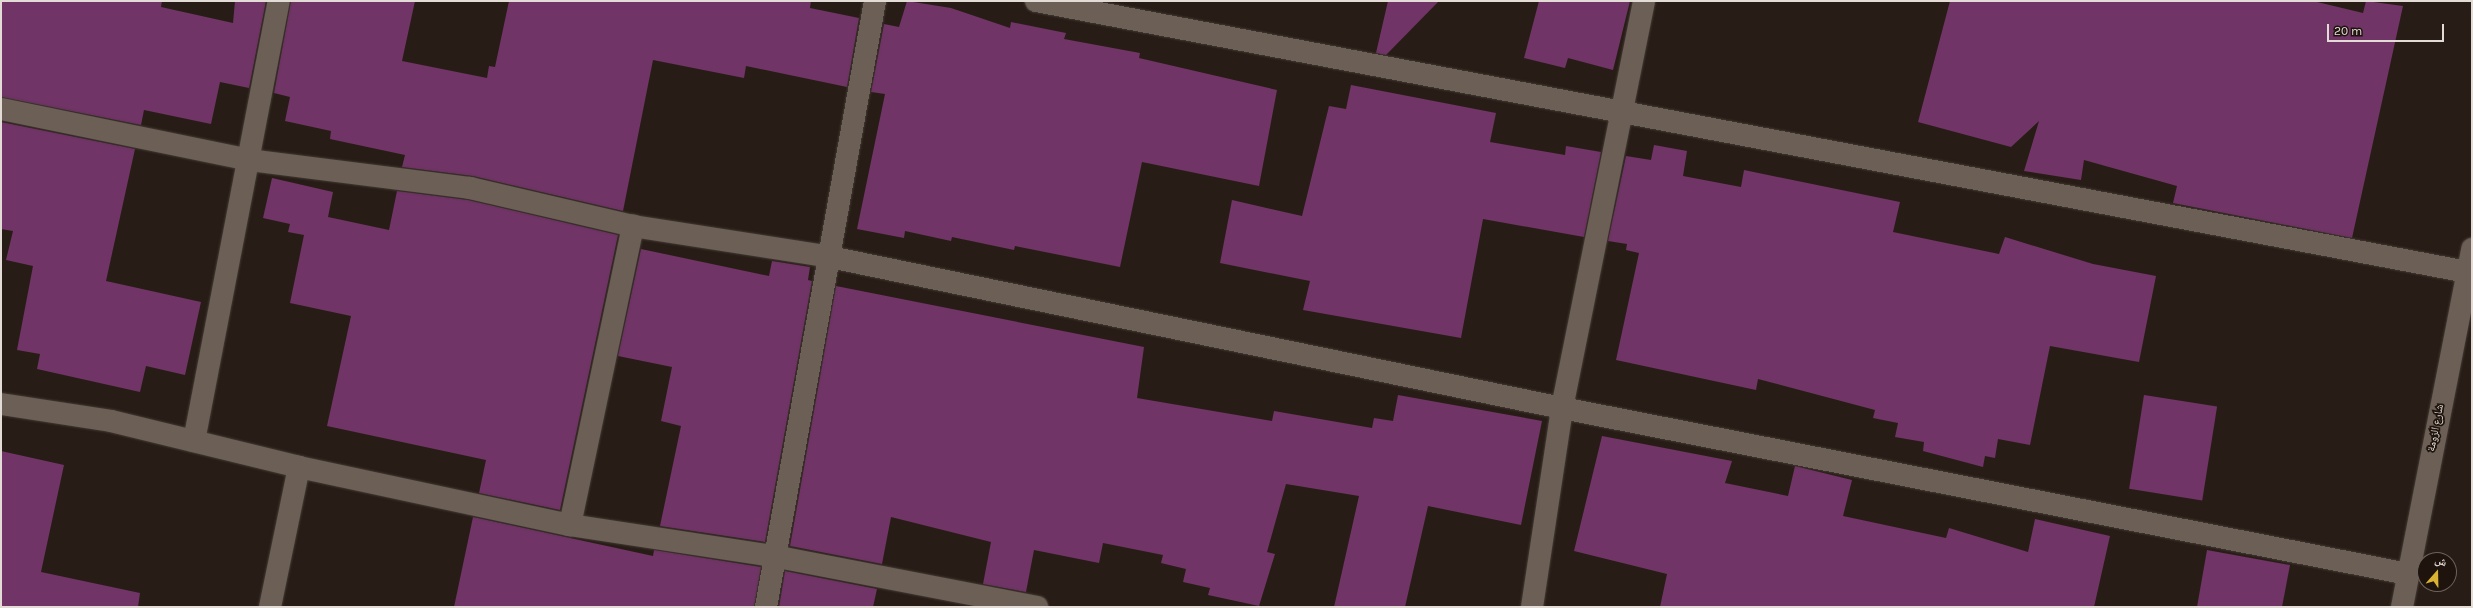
<!DOCTYPE html>
<meta charset="utf-8">
<style>
body{margin:0}
#map{position:relative;width:2473px;height:608px;overflow:hidden;background:#281d16;font-family:Karla,"Noto Naskh Arabic",sans-serif}
div>[style]{position:absolute}
[style*='--x']{left:calc(var(--x)*1px);top:calc(var(--y)*1px);width:calc(var(--w)*1px);rotate:calc(var(--a)*1deg)}
.building>*{inset:0;background:#703466;transform-origin:0 0}
.roads{filter:drop-shadow(0 0 1px #433a36) drop-shadow(0 0 1px #433a36)}
.minor>*{height:22px;margin:-11px;padding:0 11px;transform-origin:11px;border-radius:11px;background:#6c5f56}
span{translate:-50% -50%;white-space:nowrap;text-align:center;line-height:1.15;-webkit-text-stroke:3.5px #1e140d;paint-order:stroke}
.street-label{font-size:11px;color:#e3dbd6}
.frame{position:absolute;inset:0;border:2px solid #e3dbd6;pointer-events:none}
.north{position:absolute;left:2417px;top:552px;width:40px;height:40px;box-sizing:border-box;background:#1e140d;border:1px solid #6d645d;border-radius:50%;rotate:20deg;font-size:11px;font-weight:700;line-height:16px;text-align:center;color:#e3dbd6}
.north::after{content:'';display:block;margin:auto;width:14px;height:18px;background:#dab334;clip-path:polygon(50% 0,100% 100%,50% 72%,0 100%)}
.scale{position:absolute;left:2327px;top:24px;width:117px;height:18px;box-sizing:border-box;border:2px solid #e3dbd6;border-top:0;padding-left:5px;font-size:12px;line-height:14px;white-space:nowrap;color:#e3dbd6;-webkit-text-stroke:3px #1e140d;paint-order:stroke}
</style>
<div id="map">
<div class="building">
<i style="clip-path:polygon(1px 1px,162px 1px,161px 7px,233px 23px,235px 1px,266px 1px,249px 88px,220px 82px,211px 124px,144px 110px,141px 125px,1px 97px)"></i>
<i style="clip-path:polygon(291px 1px,415px 1px,402px 61px,487px 78px,489px 66px,495px 67px,509px 1px,811px 1px,810px 8px,859px 18px,847px 87px,746px 66px,744px 78px,653px 60px,623px 211px,473px 176px,402px 167px,405px 155px,330px 139px,331px 131px,285px 121px,290px 97px,274px 93px)"></i>
<i style="clip-path:polygon(907px 1px,951px 8px,1010px 28px,1011px 22px,1066px 33px,1064px 39px,1140px 53px,1139px 58px,1277px 90px,1259px 186px,1142px 162px,1120px 267px,1015px 246px,1014px 250px,952px 237px,951px 241px,905px 231px,904px 238px,857px 229px,885px 94px,871px 92px,884px 24px,899px 27px)"></i>
<i style="clip-path:polygon(1388px 1px,1439px 1px,1386px 55px,1376px 53px)"></i>
<i style="clip-path:polygon(1539px 1px,1630px 1px,1613px 70px,1568px 58px,1565px 68px,1524px 58px)"></i>
<i style="clip-path:polygon(1950px 1px,2313px 1px,2363px 13px,2366px 1px,2403px 6px,2352px 238px,2173px 203px,2177px 186px,2084px 160px,2081px 180px,2024px 171px,2039px 121px,2011px 147px,1918px 122px)"></i>
<i style="clip-path:polygon(1351px 85px,1496px 113px,1490px 142px,1565px 155px,1566px 146px,1601px 152px,1584px 237px,1483px 219px,1461px 338px,1303px 310px,1310px 281px,1220px 263px,1232px 200px,1302px 216px,1329px 106px,1346px 109px)"></i>
<i style="clip-path:polygon(1px 122px,135px 149px,106px 281px,201px 302px,185px 375px,146px 366px,140px 392px,37px 369px,40px 354px,17px 350px,33px 266px,6px 260px,13px 231px,1px 229px)"></i>
<i style="clip-path:polygon(1654px 145px,1687px 151px,1683px 176px,1741px 187px,1744px 170px,1900px 202px,1893px 232px,1999px 254px,2005px 237px,2093px 264px,2156px 276px,2139px 362px,2050px 346px,2030px 445px,1998px 439px,1995px 458px,1985px 456px,1983px 467px,1923px 451px,1924px 442px,1895px 437px,1898px 423px,1873px 418px,1875px 410px,1758px 379px,1756px 390px,1616px 360px,1639px 253px,1626px 250px,1627px 244px,1608px 241px,1626px 156px,1651px 160px)"></i>
<i style="clip-path:polygon(272px 178px,333px 192px,328px 217px,389px 230px,397px 191px,468px 200px,618px 235px,560px 510px,479px 493px,486px 460px,327px 426px,351px 316px,290px 303px,304px 235px,288px 232px,290px 224px,263px 218px)"></i>
<i style="clip-path:polygon(641px 249px,769px 276px,772px 261px,810px 267px,808px 280px,812px 281px,765px 542px,660px 526px,681px 426px,661px 421px,672px 367px,618px 356px)"></i>
<i style="clip-path:polygon(836px 286px,1144px 347px,1137px 398px,1272px 421px,1274px 411px,1372px 428px,1374px 418px,1393px 421px,1398px 395px,1542px 421px,1521px 525px,1428px 506px,1405px 607px,1334px 607px,1359px 496px,1286px 484px,1267px 552px,1275px 554px,1259px 606px,1208px 595px,1210px 588px,1183px 582px,1186px 569px,1161px 563px,1163px 555px,1103px 543px,1099px 563px,1034px 550px,1026px 592px,983px 584px,991px 542px,891px 517px,882px 564px,790px 546px)"></i>
<i style="left:2144px;top:395px;width:74px;height:95px;rotate:9deg"></i>
<i style="clip-path:polygon(1602px 436px,1732px 461px,1725px 483px,1788px 496px,1795px 466px,1852px 480px,1843px 516px,1946px 538px,1949px 528px,2028px 552px,2035px 519px,2110px 536px,2094px 607px,1660px 607px,1667px 574px,1574px 551px)"></i>
<i style="clip-path:polygon(1px 451px,64px 465px,41px 572px,140px 593px,138px 607px,1px 607px)"></i>
<i style="clip-path:polygon(473px 517px,653px 556px,654px 550px,761px 567px,754px 607px,454px 607px)"></i>
<i style="clip-path:polygon(2207px 550px,2290px 565px,2282px 607px,2197px 607px)"></i>
<i style="clip-path:polygon(785px 571px,877px 589px,873px 607px,779px 607px)"></i>
</div>
<div class="roads">
<div class="minor">
<i style="--x:1036;--y:1;--w:1456;--a:10.72"></i>
<i style="--x:1;--y:109;--w:253;--a:11.6"></i>
<i style="--x:249;--y:160;--w:223;--a:7.2"></i>
<i style="--x:470;--y:188;--w:167;--a:13.1"></i>
<i style="--x:633;--y:226;--w:199;--a:8.9"></i>
<i style="--x:830;--y:257;--w:747;--a:11.66"></i>
<i style="--x:1562;--y:408;--w:862;--a:11.1"></i>
<i style="--x:1;--y:404;--w:111;--a:8.8"></i>
<i style="--x:111;--y:421;--w:194;--a:13.7"></i>
<i style="--x:299;--y:467;--w:277;--a:12.1"></i>
<i style="--x:570;--y:525;--w:205;--a:8.7"></i>
<i style="--x:773;--y:556;--w:269;--a:10.9"></i>
<i style="--x:194;--y:441;--w:448;--a:-79.1"></i>
<i style="--x:570;--y:525;--w:306;--a:-78.1"></i>
<i style="--x:270;--y:607;--w:143;--a:-78.3"></i>
<i style="--x:766;--y:607;--w:616;--a:-79.8"></i>
<i style="--x:1532;--y:607;--w:201;--a:-81.4"></i>
<i style="--x:1562;--y:408;--w:415;--a:-78.6"></i>
<i style="--x:2402;--y:607;--w:365;--a:-78.9"></i>
</div>
</div>
<div class="street-label">
<span style="left:2436px;top:428px;rotate:-79deg">شارع الزومة</span>
</div>
<div class="frame"></div>
<div class="north">ش</div>
<div class="scale">20 m</div>
</div>
